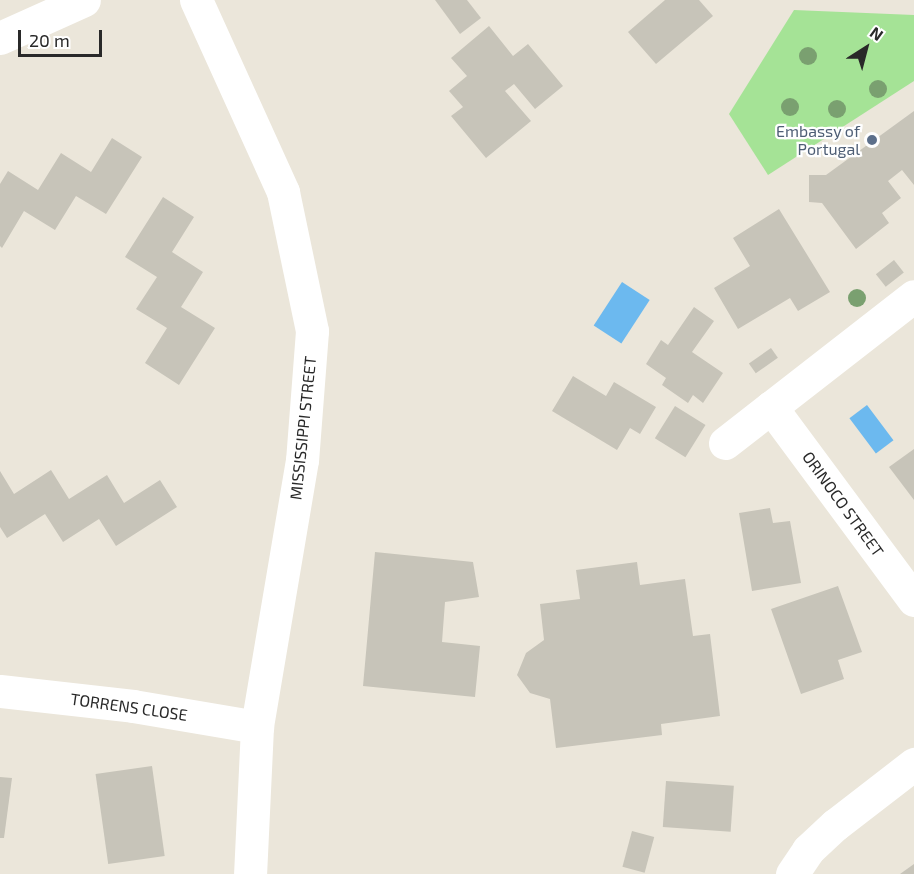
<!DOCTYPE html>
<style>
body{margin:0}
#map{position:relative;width:914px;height:874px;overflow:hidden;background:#ebe6da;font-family:"Exo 2",sans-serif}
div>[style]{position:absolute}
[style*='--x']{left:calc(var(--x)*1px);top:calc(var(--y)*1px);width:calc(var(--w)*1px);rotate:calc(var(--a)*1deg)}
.green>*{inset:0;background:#a5e396}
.water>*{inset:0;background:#6cb9ef;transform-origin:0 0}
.building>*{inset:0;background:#c7c4b9;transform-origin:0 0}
.minor>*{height:33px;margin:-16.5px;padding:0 16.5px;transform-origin:16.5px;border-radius:16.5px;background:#fff}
.trees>*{width:18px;height:18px;margin:-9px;border-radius:50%;background:#7aa070}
.dots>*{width:16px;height:16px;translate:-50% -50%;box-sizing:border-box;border:3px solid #fff;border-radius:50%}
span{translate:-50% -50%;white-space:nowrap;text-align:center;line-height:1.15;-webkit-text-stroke:4.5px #fff;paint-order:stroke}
.service-label{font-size:16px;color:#4e5e75}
.right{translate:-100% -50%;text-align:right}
.street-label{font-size:16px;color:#292929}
.north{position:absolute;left:836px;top:18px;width:60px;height:60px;-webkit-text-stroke:4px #fff;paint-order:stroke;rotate:36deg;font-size:16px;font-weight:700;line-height:24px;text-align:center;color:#292929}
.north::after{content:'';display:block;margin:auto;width:21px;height:27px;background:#292929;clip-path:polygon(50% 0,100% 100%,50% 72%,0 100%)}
.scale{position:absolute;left:18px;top:30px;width:84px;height:27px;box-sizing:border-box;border:3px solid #292929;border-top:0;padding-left:8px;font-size:18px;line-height:21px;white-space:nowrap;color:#292929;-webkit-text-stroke:4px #fff;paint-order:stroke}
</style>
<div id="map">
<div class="green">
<i style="clip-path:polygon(794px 10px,914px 15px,914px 81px,768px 175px,729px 114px)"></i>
</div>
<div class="water">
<i style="left:622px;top:282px;width:33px;height:52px;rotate:33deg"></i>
<i style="left:867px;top:405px;width:44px;height:22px;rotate:53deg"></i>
</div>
<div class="building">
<i style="clip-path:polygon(435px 0,467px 0,481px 18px,460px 34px)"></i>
<i style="clip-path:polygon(665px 0,699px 0,713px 16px,656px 64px,628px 32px)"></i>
<i style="clip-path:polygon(489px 26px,513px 56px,528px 44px,563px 86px,535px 109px,514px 84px,505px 91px,531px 121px,486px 158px,451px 116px,463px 107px,449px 91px,467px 76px,451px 58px)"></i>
<i style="clip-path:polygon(914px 111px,914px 185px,902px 170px,888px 181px,901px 198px,882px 213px,889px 223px,856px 249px,822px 203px,809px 202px,809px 175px,826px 175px)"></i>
<i style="clip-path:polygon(112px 138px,142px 157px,106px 214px,76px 196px,55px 230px,24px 211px,2px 248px,0 246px,0 184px,8px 171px,38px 190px,61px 153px,91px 172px)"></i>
<i style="clip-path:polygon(163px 197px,194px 217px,172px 252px,203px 272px,181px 307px,215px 328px,179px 385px,145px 363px,167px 328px,136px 309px,157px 277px,125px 257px)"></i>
<i style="clip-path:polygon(779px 209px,830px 292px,798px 311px,790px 298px,738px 329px,714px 288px,750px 266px,733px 238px)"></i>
<i style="left:894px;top:260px;width:16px;height:23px;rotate:52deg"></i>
<i style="clip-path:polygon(694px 307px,714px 321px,692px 352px,723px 373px,703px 403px,693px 395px,688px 403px,662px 385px,666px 378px,646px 364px,661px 340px,668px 345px)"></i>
<i style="left:771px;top:348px;width:12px;height:27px;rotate:55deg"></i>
<i style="clip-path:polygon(573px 376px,606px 396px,614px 382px,656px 407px,640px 434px,630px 428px,617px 450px,552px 411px)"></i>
<i style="left:675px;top:406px;width:36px;height:38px;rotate:32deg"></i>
<i style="clip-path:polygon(914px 449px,914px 500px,889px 467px)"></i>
<i style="clip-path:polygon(51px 470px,69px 499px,107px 475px,124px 503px,160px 480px,177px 507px,116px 546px,99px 519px,63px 542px,45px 514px,7px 538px,0 527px,0 471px,14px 494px)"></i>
<i style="clip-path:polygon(770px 508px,773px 523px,790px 521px,801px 583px,752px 591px,739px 513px)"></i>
<i style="clip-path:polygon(375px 552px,473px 562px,479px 597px,445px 602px,442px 642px,480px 646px,475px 697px,363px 686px)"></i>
<i style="clip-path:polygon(637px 562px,640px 585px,685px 579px,693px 636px,710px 634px,720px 716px,661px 724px,662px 735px,556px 748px,550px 699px,530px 693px,517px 675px,526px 653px,544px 640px,540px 604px,580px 599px,576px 570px)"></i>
<i style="clip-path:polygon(838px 586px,862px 652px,838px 660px,844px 679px,801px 694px,771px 609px)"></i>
<i style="left:152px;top:766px;width:91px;height:57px;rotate:82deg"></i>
<i style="clip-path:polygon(0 777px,12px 778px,4px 838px,0 838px)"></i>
<i style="left:666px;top:781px;width:68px;height:46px;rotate:4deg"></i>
<i style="left:632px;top:831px;width:23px;height:37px;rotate:15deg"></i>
<i style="clip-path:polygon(914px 864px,914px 874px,900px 874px)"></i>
</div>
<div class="minor">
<i style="--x:196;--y:0;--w:211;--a:65.6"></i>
<i style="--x:283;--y:192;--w:142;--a:78.2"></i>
<i style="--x:312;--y:331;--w:129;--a:94.4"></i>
<i style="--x:302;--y:460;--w:271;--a:99.6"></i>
<i style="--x:257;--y:727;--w:147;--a:92.7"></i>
<i style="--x:0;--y:38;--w:92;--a:-24.3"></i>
<i style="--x:771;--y:407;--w:240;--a:53.5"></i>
<i style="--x:725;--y:443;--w:239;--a:-37.9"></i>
<i style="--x:0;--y:691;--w:134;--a:6.4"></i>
<i style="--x:133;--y:706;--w:126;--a:9.6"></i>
<i style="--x:792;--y:874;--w:29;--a:-56"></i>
<i style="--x:808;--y:850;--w:37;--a:-43"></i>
<i style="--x:835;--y:825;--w:100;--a:-37.7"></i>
</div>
<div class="trees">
<i style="left:808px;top:56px"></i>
<i style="left:878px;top:89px"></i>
<i style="left:790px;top:107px"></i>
<i style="left:837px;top:109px"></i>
<i style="left:857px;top:298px"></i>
</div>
<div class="dots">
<i style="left:872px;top:140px;background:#5c6f8a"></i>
</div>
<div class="service-label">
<span class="right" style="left:860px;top:140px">Embassy of<br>Portugal</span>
</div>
<div class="street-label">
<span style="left:303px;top:428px;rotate:-84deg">MISSISSIPPI STREET</span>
<span style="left:843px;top:504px;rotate:54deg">ORINOCO STREET</span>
<span style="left:129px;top:707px;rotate:8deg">TORRENS CLOSE</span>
</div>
<div class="north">N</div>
<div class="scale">20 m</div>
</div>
